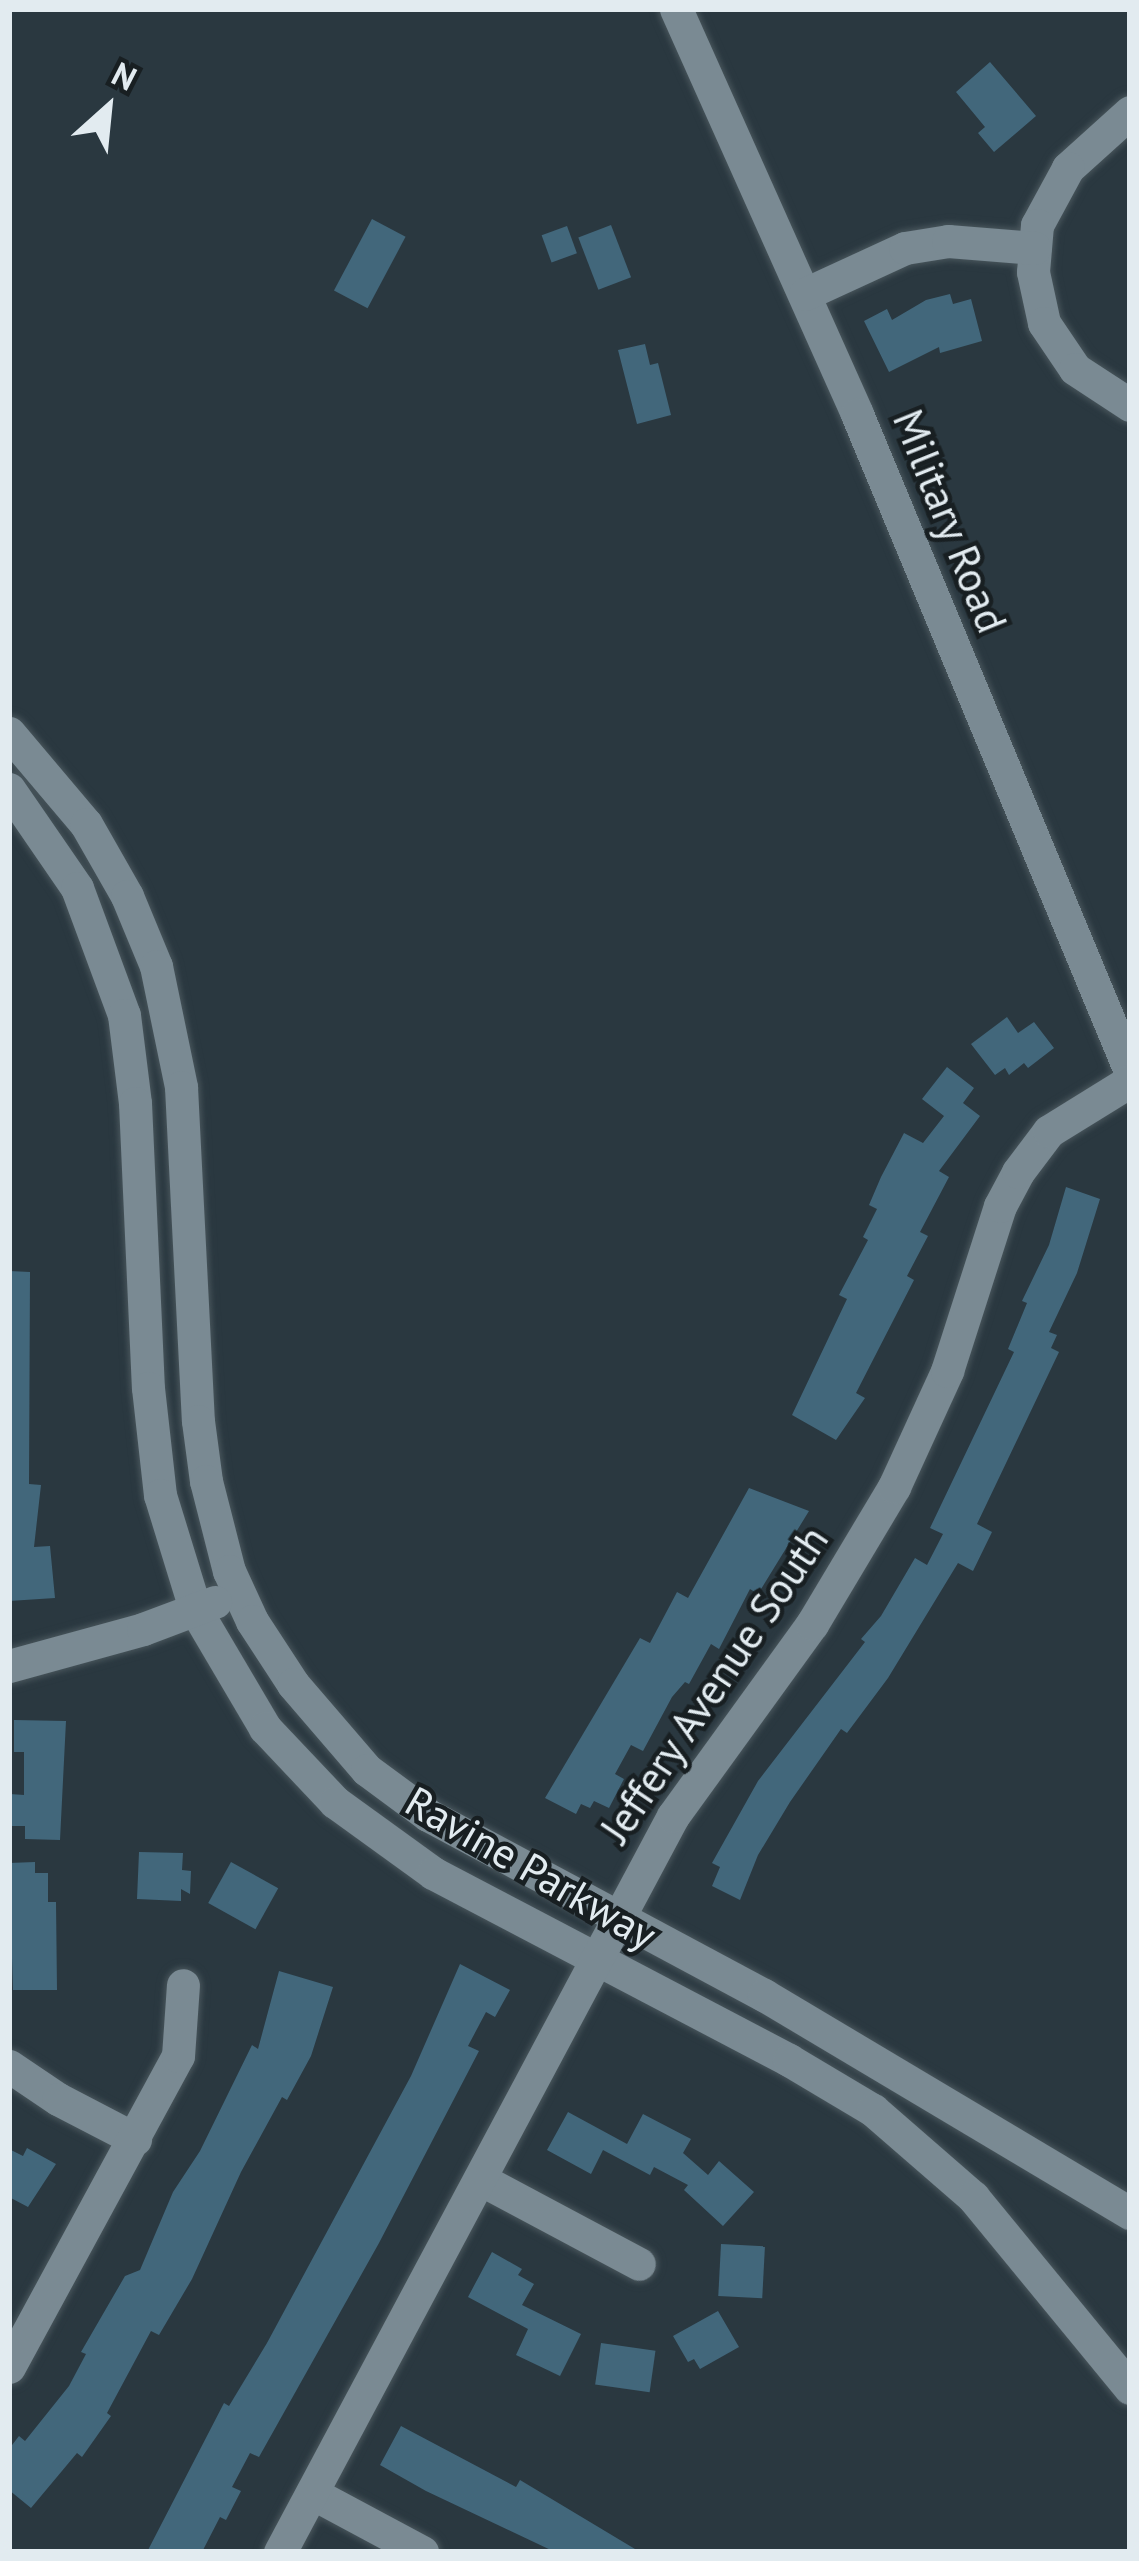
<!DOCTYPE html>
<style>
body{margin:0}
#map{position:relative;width:1139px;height:2561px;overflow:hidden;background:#2a3840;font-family:"PT Sans",sans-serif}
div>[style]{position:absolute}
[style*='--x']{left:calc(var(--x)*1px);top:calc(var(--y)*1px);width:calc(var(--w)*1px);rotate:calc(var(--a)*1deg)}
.building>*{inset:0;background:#42677b;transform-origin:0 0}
.roads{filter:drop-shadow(0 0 3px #48555b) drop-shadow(0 0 3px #48555b)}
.minor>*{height:33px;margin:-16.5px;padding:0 16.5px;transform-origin:16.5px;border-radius:16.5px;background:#7a8a93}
span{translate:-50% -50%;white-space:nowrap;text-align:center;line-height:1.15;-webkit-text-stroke:9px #181f22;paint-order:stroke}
.street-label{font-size:42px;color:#e2ebf0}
.frame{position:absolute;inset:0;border:12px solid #e2ebf0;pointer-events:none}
.north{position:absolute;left:48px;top:48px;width:120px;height:120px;-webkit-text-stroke:9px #181f22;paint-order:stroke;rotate:27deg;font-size:33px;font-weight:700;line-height:48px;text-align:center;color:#e2ebf0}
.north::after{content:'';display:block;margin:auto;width:42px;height:54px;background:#e2ebf0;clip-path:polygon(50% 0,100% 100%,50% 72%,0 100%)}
</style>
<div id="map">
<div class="building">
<i style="clip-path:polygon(990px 62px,1036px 116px,994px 152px,978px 133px,985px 127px,956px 92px)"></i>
<i style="left:372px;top:219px;width:38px;height:81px;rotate:28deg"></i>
<i style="left:611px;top:225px;width:56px;height:35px;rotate:69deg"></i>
<i style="left:567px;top:226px;width:29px;height:27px;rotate:70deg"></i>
<i style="clip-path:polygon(950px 294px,953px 304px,971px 299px,982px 341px,940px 353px,939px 347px,889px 372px,864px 321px,887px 309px,892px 320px,926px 300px)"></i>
<i style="clip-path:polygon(645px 344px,650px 365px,658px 363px,671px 415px,637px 424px,618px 350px)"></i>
<i style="clip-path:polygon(1007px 1017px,1018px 1033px,1034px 1022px,1054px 1048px,1028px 1068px,1024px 1063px,1009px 1075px,1005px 1068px,995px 1075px,971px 1044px)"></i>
<i style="clip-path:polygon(947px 1067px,974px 1088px,963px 1103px,980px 1116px,939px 1171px,949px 1177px,920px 1232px,928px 1236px,907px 1276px,914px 1280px,856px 1393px,865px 1398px,836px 1440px,792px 1415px,847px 1299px,839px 1295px,868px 1240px,863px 1237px,877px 1209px,869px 1205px,881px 1177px,904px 1133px,923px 1143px,944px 1116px,922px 1099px)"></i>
<i style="clip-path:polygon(1066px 1187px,1100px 1199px,1077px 1273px,1049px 1332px,1057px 1335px,1051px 1348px,1059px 1352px,977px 1524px,992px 1532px,973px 1571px,958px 1563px,888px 1678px,847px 1733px,841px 1729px,790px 1802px,758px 1855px,740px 1900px,712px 1886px,720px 1867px,712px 1863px,758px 1781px,865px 1642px,861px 1639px,881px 1616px,915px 1558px,927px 1565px,943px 1534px,930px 1528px,1014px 1352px,1008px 1349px,1027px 1303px,1022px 1301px,1049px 1245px)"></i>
<i style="clip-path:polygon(9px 1271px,30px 1272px,29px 1484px,41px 1485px,34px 1547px,50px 1546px,55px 1598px,9px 1601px)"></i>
<i style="clip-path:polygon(749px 1488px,809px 1511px,758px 1594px,750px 1589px,719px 1649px,711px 1644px,689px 1684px,685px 1682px,672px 1697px,643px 1751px,631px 1745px,615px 1774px,624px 1779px,609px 1808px,594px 1801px,590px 1808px,581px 1804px,576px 1814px,545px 1798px,640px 1638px,650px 1643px,677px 1592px,688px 1598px)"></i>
<i style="clip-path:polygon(14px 1720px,66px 1721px,60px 1840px,25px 1839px,25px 1826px,10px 1826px,10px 1794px,24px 1795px,24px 1752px,14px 1752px)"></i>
<i style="clip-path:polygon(139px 1852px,183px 1853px,182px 1870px,191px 1871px,190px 1894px,181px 1889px,181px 1901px,137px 1899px)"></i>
<i style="clip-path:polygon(35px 1862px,35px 1873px,48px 1873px,48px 1902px,56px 1902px,57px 1990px,13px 1990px,9px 1863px)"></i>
<i style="left:231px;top:1862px;width:54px;height:47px;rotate:29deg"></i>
<i style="clip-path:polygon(460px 1964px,510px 1990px,495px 2017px,486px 2012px,468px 2046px,479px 2051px,379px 2243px,259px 2457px,250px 2453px,232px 2487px,241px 2491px,226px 2520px,220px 2517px,202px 2552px,147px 2552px,224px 2403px,229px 2406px,267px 2343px,411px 2076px)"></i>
<i style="clip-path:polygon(279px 1971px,333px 1987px,311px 2056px,287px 2100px,282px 2097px,241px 2172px,192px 2279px,159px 2335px,151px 2331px,107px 2413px,111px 2416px,82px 2457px,77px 2453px,31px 2508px,9px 2490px,9px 2449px,19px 2436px,25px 2441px,69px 2386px,86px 2354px,81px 2352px,125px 2276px,140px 2270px,173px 2192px,200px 2151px,252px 2045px,258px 2049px)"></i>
<i style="clip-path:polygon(568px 2112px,627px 2144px,643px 2114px,691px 2139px,683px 2153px,708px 2175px,719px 2161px,754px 2192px,723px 2226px,684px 2190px,688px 2185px,654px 2167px,650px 2175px,603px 2150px,591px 2174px,547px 2150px)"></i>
<i style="clip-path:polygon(27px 2148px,56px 2164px,28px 2207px,9px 2197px,9px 2149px,23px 2156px)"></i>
<i style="left:721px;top:2244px;width:44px;height:52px;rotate:3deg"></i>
<i style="clip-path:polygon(492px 2252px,522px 2269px,518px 2275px,534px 2284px,522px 2305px,581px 2334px,560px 2376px,516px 2355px,528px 2329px,468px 2297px)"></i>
<i style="clip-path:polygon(718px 2311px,739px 2347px,700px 2369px,694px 2359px,688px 2362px,673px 2336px)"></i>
<i style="left:601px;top:2343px;width:55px;height:42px;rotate:8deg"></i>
<i style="clip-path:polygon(401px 2426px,516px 2487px,520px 2480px,640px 2552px,555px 2552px,426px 2491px,380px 2465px)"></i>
</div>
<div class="roads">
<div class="minor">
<i style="--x:676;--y:9;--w:444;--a:65.9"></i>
<i style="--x:857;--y:414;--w:711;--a:67.44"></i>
<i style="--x:1130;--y:112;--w:84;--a:137.9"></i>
<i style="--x:1068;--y:168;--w:65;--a:118.5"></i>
<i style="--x:1037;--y:225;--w:47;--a:94.9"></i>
<i style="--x:1033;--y:272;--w:52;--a:77.8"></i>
<i style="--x:1044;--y:323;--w:55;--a:56"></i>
<i style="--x:1075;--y:369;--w:66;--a:33.2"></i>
<i style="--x:805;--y:294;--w:110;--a:-24.7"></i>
<i style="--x:905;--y:248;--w:44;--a:-9.2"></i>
<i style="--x:948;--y:241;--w:87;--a:4.6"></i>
<i style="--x:9;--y:733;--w:119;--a:49.8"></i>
<i style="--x:86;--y:824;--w:83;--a:60.3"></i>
<i style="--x:127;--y:896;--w:76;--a:67.5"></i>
<i style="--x:156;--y:966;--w:124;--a:78.3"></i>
<i style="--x:181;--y:1087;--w:334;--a:87.1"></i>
<i style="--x:198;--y:1421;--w:61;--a:82.4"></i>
<i style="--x:206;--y:1481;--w:93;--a:75.7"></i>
<i style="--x:229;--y:1571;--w:55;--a:65.3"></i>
<i style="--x:252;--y:1621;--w:75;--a:56.9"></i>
<i style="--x:293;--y:1684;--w:113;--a:49.3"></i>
<i style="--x:367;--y:1770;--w:76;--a:36.4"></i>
<i style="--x:428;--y:1815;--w:381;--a:28.2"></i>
<i style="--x:764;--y:1995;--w:426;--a:30.8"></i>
<i style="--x:9;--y:789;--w:120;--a:55.5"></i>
<i style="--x:77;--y:888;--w:135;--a:69.7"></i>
<i style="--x:124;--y:1015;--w:89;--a:82.9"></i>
<i style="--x:135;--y:1103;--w:285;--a:87.4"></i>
<i style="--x:148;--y:1388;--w:108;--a:83.6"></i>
<i style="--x:160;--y:1495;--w:119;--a:72.9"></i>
<i style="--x:195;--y:1609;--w:138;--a:59.5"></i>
<i style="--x:265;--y:1728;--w:102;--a:46.6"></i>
<i style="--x:335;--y:1802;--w:121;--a:35.9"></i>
<i style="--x:433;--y:1873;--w:402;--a:27.7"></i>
<i style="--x:789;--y:2060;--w:98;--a:30.8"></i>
<i style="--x:873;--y:2110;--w:133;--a:41"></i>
<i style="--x:973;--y:2197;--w:247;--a:50.6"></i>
<i style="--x:9;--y:1666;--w:139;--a:-15.4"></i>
<i style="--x:143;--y:1629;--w:77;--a:-20.6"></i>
<i style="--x:9;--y:2066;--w:59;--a:34"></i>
<i style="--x:58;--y:2099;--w:87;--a:27.5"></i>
<i style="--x:480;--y:2179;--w:180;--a:28.1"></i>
<i style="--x:9;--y:2367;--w:354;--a:-61.5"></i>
<i style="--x:178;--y:2056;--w:71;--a:-86"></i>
<i style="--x:312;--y:2493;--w:125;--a:28.2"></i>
<i style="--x:280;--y:2552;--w:834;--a:-61.9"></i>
<i style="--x:673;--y:1816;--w:237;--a:-54.1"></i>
<i style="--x:812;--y:1624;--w:160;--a:-59.1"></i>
<i style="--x:894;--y:1487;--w:128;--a:-65.4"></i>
<i style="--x:947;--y:1371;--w:173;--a:-72.2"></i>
<i style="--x:1000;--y:1206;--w:38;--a:-62"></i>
<i style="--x:1018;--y:1172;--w:51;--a:-52.9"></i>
<i style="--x:1049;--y:1131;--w:95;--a:-31.7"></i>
</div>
</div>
<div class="street-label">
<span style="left:950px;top:521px;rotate:68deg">Military Road</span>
<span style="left:714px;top:1684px;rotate:-56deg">Jeffery Avenue South</span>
<span style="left:531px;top:1868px;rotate:30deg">Ravine Parkway</span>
</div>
<div class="frame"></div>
<div class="north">N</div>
</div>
